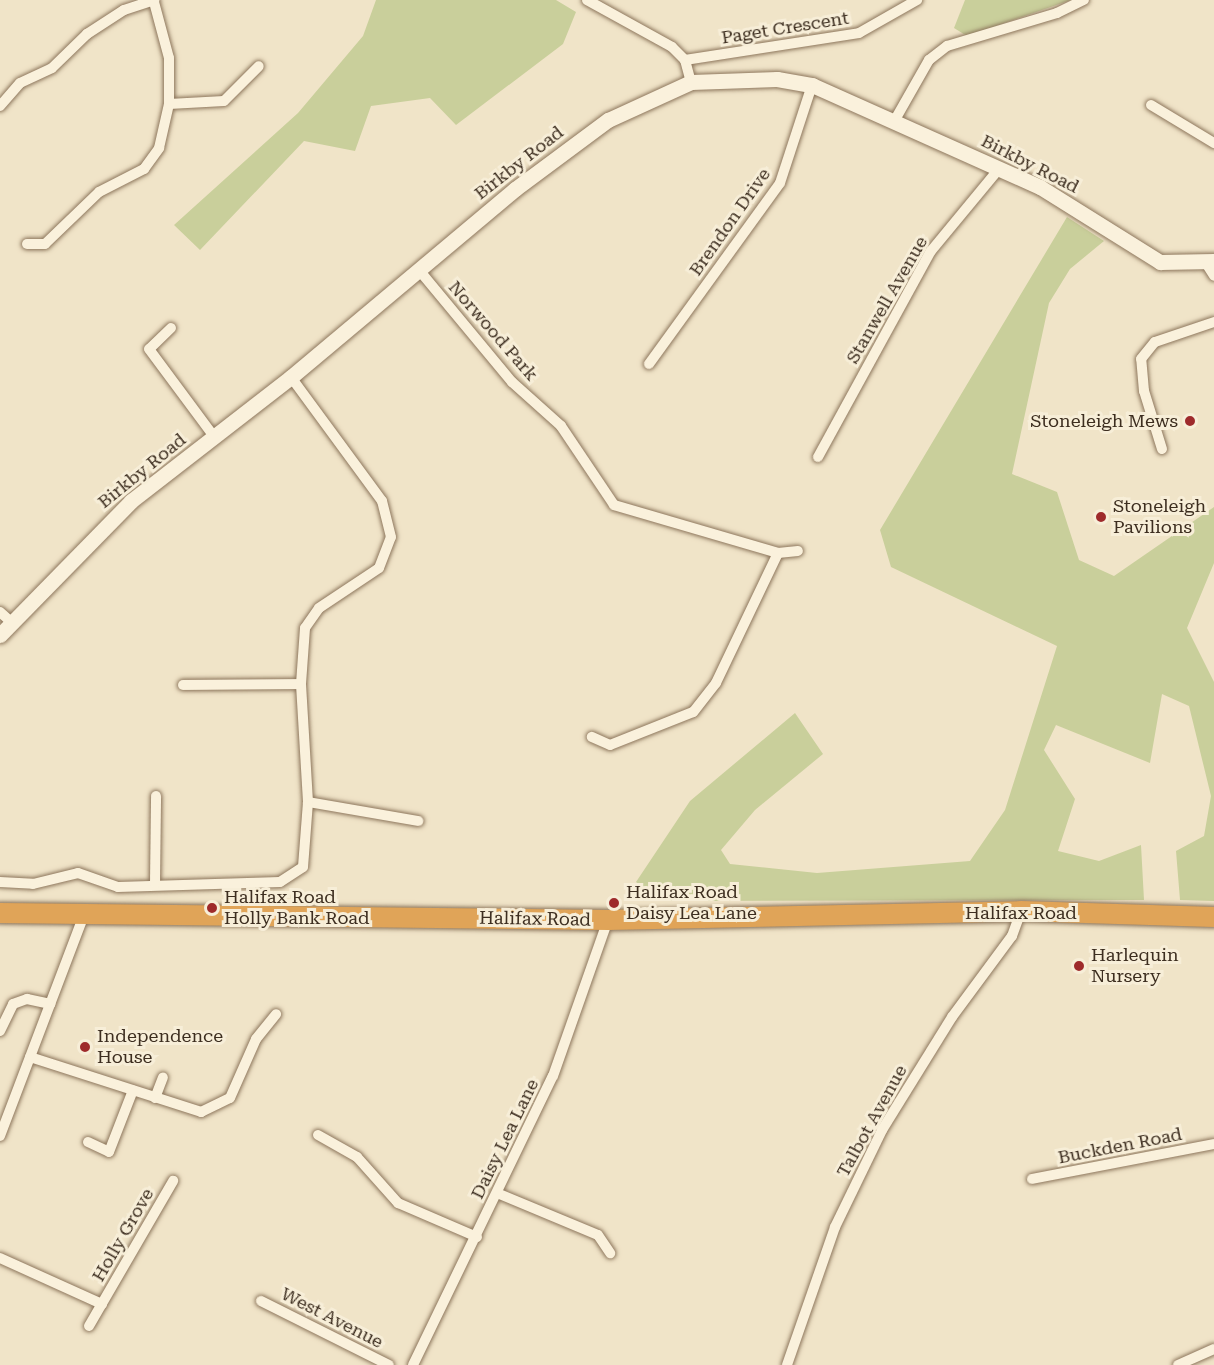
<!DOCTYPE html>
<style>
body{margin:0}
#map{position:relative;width:1214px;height:1365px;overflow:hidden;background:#f0e4c8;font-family:"Roboto Serif",serif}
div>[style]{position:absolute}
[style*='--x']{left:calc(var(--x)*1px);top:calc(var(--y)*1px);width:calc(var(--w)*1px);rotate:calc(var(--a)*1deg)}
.green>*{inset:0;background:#c9cf9b}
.roads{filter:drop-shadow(0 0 2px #8d765c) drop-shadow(0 0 2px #8d765c)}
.street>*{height:10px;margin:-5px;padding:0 5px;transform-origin:5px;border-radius:5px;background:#faf1dc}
.secondary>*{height:15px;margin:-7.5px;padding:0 7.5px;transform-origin:7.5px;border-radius:7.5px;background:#faf1dc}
.highway>*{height:20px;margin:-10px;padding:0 10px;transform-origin:10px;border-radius:10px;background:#e0a458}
.dots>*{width:16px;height:16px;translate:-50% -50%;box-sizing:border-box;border:3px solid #f7eed8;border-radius:50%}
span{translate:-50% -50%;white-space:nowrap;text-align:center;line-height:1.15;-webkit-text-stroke:6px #f7eed8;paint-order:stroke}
.street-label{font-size:18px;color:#3d2e20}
.poi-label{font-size:18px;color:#3d2e20}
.right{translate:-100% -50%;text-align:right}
.left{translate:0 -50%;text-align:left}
</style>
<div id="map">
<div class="green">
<i style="clip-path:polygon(376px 0,556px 0,576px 12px,563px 44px,456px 125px,430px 98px,371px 106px,355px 151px,304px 141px,200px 250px,174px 225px,298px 113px,363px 36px)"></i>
<i style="clip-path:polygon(965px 0,1071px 0,967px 36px,954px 28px)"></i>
<i style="clip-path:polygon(1067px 217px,1104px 241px,1070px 269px,1049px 303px,1012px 474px,1057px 492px,1079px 560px,1114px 576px,1214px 507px,1214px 563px,1187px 628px,1214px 682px,1214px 901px,1180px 900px,1176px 851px,1204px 836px,1211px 796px,1189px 706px,1162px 694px,1150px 763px,1056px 725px,1044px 750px,1075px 799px,1058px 851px,1099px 861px,1141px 845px,1144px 900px,661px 901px,636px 882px,690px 801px,795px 713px,823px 754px,755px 810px,721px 850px,730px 864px,817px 873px,970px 861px,1005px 810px,1057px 646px,891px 567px,880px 530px)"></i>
</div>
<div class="roads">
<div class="street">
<i style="--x:587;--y:0;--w:97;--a:28.9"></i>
<i style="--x:672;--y:47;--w:18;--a:45"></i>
<i style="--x:685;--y:60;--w:23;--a:75"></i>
<i style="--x:685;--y:60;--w:176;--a:-8.8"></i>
<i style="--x:859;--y:33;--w:67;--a:-29.6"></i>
<i style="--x:169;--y:104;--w:55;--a:-3.1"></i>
<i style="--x:224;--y:101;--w:49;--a:-45"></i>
<i style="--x:1151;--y:105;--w:74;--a:31.1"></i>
<i style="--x:0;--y:106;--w:30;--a:-49"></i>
<i style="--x:20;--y:83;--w:35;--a:-25"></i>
<i style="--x:52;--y:68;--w:49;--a:-44.2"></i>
<i style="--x:87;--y:34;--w:44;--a:-33"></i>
<i style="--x:124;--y:10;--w:32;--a:-18"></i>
<i style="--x:896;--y:118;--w:67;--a:-60.4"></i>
<i style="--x:929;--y:60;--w:23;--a:-38"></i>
<i style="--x:947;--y:46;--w:115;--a:-16.7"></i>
<i style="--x:1057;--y:13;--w:30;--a:-26"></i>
<i style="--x:27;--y:244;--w:18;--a:0"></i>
<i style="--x:45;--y:244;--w:75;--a:-43.9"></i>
<i style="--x:99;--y:192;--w:51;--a:-27.1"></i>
<i style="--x:144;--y:169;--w:26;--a:-54"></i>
<i style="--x:159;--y:148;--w:45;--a:-77.2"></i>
<i style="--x:169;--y:104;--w:46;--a:-90"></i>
<i style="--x:169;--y:58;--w:58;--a:-105"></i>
<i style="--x:1206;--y:263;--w:15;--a:58"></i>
<i style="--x:419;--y:270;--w:146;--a:50.3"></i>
<i style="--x:512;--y:382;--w:66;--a:41.9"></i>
<i style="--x:561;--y:426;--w:95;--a:56.1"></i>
<i style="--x:614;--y:505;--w:171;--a:16.3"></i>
<i style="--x:778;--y:553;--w:144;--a:115.5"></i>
<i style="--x:716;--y:683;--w:37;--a:128"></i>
<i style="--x:693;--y:712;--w:89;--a:158.3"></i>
<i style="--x:610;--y:745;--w:20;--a:-156"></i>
<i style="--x:171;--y:328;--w:30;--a:136"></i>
<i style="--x:149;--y:349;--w:111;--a:53.4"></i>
<i style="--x:649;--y:364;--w:223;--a:-54.1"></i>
<i style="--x:780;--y:183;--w:103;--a:-71.9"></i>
<i style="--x:1162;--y:449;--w:61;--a:-107.2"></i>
<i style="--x:1144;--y:391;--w:32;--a:-95"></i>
<i style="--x:1141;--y:359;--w:22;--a:-51"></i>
<i style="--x:1155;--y:342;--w:62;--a:-18.7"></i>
<i style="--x:818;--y:457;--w:235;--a:-61.3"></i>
<i style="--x:931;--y:251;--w:105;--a:-50.4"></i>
<i style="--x:778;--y:553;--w:20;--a:-6"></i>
<i style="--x:0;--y:612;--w:15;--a:42"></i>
<i style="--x:183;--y:685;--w:118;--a:-0.5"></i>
<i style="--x:308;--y:802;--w:112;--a:9.8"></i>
<i style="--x:0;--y:882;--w:33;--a:3"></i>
<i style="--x:33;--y:884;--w:46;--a:-13.7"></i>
<i style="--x:78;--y:873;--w:42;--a:19.3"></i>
<i style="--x:118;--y:887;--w:162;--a:-1.8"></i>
<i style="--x:280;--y:882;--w:27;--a:-33"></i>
<i style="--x:303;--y:867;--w:65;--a:-85.6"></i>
<i style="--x:308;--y:802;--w:118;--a:-93.4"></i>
<i style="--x:301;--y:684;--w:56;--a:-85.9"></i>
<i style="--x:305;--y:628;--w:24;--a:-55"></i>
<i style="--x:319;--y:608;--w:72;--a:-33.7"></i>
<i style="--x:379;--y:568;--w:33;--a:-69"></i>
<i style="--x:391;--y:537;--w:37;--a:-104"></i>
<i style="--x:382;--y:501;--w:154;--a:-126.3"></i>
<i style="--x:155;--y:883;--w:87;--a:-89.3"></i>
<i style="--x:0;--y:1031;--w:30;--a:-64"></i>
<i style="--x:13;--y:1004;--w:15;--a:-20"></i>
<i style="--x:27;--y:999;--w:24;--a:12"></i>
<i style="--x:30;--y:1057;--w:180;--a:17.8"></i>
<i style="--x:201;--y:1112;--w:32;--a:-26"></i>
<i style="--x:230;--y:1098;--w:64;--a:-66.2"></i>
<i style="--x:256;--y:1039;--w:32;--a:-51"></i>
<i style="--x:155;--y:1098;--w:22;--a:-69"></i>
<i style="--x:318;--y:1135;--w:45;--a:29.4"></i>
<i style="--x:357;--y:1157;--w:62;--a:48.3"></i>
<i style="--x:398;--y:1203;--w:86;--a:23.3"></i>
<i style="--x:0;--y:1136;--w:240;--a:-69.2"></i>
<i style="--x:88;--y:1142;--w:23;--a:25"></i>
<i style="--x:109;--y:1152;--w:66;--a:-68.8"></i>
<i style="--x:1032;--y:1179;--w:185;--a:-10.9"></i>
<i style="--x:497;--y:1193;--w:109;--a:22.6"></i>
<i style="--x:598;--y:1235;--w:22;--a:56"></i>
<i style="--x:0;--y:1258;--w:112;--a:24.3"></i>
<i style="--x:261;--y:1301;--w:143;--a:26.6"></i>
<i style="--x:89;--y:1326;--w:168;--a:-59.9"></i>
<i style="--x:413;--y:1365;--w:321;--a:-64.2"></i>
<i style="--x:553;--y:1076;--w:165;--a:-70.6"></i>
<i style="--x:787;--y:1365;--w:146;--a:-70.8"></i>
<i style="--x:835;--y:1227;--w:108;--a:-64.1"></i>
<i style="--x:882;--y:1130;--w:133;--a:-58.2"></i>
<i style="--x:952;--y:1017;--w:101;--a:-53.5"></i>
<i style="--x:1012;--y:936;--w:27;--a:-70"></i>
<i style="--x:1178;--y:1365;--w:39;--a:-24"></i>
</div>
<div class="secondary">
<i style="--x:0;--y:635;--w:187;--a:-45.6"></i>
<i style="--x:131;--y:501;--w:202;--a:-37.8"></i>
<i style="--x:291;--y:377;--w:292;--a:-40"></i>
<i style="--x:515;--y:189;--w:116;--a:-36.6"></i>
<i style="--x:608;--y:120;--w:91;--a:-24.6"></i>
<i style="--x:691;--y:82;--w:86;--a:-2"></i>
<i style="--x:777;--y:79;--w:36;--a:10"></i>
<i style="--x:812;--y:85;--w:250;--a:24.1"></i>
<i style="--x:1040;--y:187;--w:142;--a:32"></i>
<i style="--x:1160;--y:262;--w:54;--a:-1.1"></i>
</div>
<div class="highway">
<i style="--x:0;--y:913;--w:608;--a:0.66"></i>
<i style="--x:608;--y:920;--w:413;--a:-1.2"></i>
<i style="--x:1021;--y:911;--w:193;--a:1.8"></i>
</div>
</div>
<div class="dots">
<i style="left:1190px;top:421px;background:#9e2a2b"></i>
<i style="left:1101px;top:517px;background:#9e2a2b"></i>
<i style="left:614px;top:903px;background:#9e2a2b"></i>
<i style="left:212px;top:908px;background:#9e2a2b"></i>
<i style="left:1079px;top:966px;background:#9e2a2b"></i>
<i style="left:85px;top:1047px;background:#9e2a2b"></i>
</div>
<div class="street-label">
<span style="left:785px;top:28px;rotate:-9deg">Paget Crescent</span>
<span style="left:519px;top:163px;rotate:-38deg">Birkby Road</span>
<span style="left:1030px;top:164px;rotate:27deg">Birkby Road</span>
<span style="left:730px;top:222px;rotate:-55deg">Brendon Drive</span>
<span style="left:887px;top:300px;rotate:-60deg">Stanwell Avenue</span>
<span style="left:493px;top:331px;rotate:49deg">Norwood Park</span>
<span style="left:142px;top:471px;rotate:-39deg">Birkby Road</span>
<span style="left:1021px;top:913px">Halifax Road</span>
<span style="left:535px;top:919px;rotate:1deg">Halifax Road</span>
<span style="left:872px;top:1121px;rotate:-61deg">Talbot Avenue</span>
<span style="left:505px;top:1139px;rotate:-64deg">Daisy Lea Lane</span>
<span style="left:1120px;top:1146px;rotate:-11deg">Buckden Road</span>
<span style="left:123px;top:1235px;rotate:-60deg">Holly Grove</span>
<span style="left:332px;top:1318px;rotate:27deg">West Avenue</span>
</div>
<div class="poi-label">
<span class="right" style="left:1178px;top:421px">Stoneleigh Mews</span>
<span class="left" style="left:1113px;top:517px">Stoneleigh<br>Pavilions</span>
<span class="left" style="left:626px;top:903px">Halifax Road<br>Daisy Lea Lane</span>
<span class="left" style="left:224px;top:908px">Halifax Road<br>Holly Bank Road</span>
<span class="left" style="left:1091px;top:966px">Harlequin<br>Nursery</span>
<span class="left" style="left:97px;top:1047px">Independence<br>House</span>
</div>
</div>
